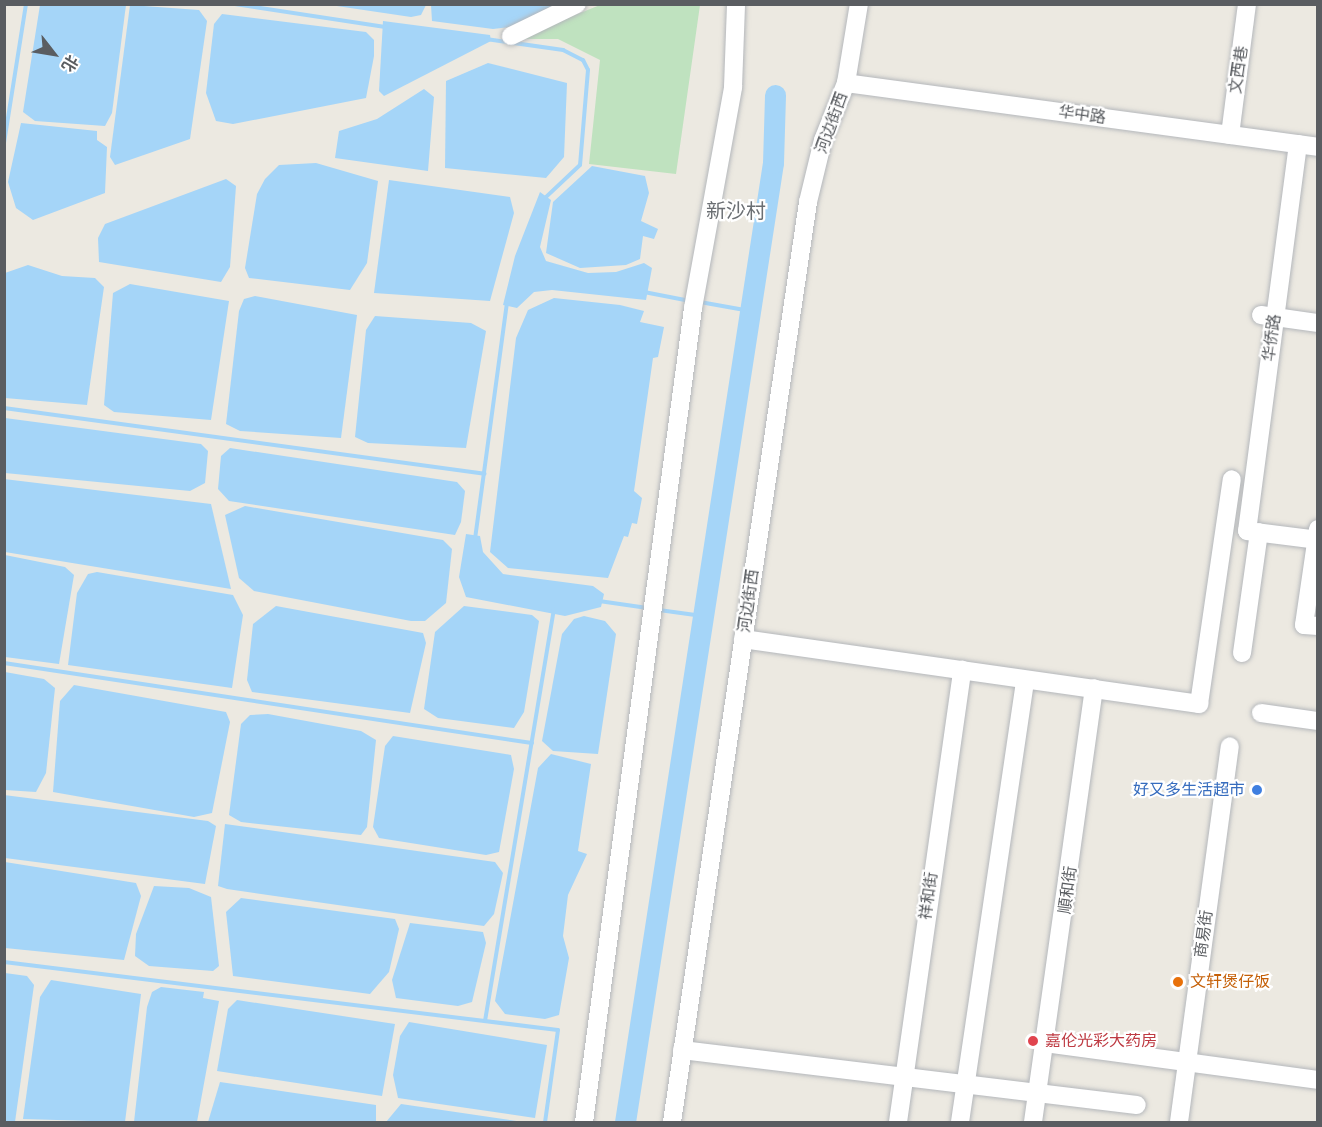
<!DOCTYPE html>
<meta charset="utf-8">
<style>
body{margin:0}
#map{position:relative;width:1322px;height:1127px;overflow:hidden;background:#ece9e1;font-family:"Varela Round","Noto Sans SC",sans-serif}
div>[style]{position:absolute}
[style*='--x']{left:calc(var(--x)*1px);top:calc(var(--y)*1px);width:calc(var(--w)*1px);rotate:calc(var(--a)*1deg)}
.green>*{inset:0;background:#bfe2bf}
.water>*{inset:0;background:#a5d5f8}
.stream>*{height:4px;margin:-2px;padding:0 2px;transform-origin:2px;border-radius:2px;background:#a5d5f8}
.river>*{height:21px;margin:-10.5px;padding:0 10.5px;transform-origin:10.5px;border-radius:10.5px;background:#a5d5f8}
.roads{filter:drop-shadow(0 0 2px #b4b7bb) drop-shadow(0 0 2px #b4b7bb)}
.minor>*{height:18px;margin:-9px;padding:0 9px;transform-origin:9px;border-radius:9px;background:#fff}
.dots>*{width:16px;height:16px;translate:-50% -50%;box-sizing:border-box;border:3px solid #fff;border-radius:50%}
span{translate:-50% -50%;white-space:nowrap;text-align:center;line-height:1.15;-webkit-text-stroke:4.5px #fff;paint-order:stroke}
.street-label{font-size:16px;color:#5a5d61}
.shop-label{font-size:16px;color:#366cbe}
.right{translate:-100% -50%;text-align:right}
.food-label{font-size:16px;color:#c56008}
.left{translate:0 -50%;text-align:left}
.health-label{font-size:16px;color:#be3a42}
.quarter-label{font-size:20px;color:#6b6f73}
.frame{position:absolute;inset:0;border:6px solid #5a5d61;pointer-events:none}
.north{position:absolute;left:24px;top:24px;width:60px;height:60px;-webkit-text-stroke:4px #fff;paint-order:stroke;rotate:121deg;font-size:16px;font-weight:700;line-height:24px;text-align:center;color:#5a5d61}
.north::after{content:'';display:block;margin:auto;width:21px;height:27px;background:#5a5d61;clip-path:polygon(50% 0,100% 100%,50% 72%,0 100%)}
</style>
<div id="map">
<div class="green">
<i style="clip-path:polygon(600px 5px,700px 5px,676px 174px,589px 164px,600px 60px,558px 39px,516px 39px)"></i>
</div>
<div class="water">
<i style="clip-path:polygon(40px 5px,126px 5px,112px 113px,105px 126px,35px 121px,23px 112px)"></i>
<i style="clip-path:polygon(130px 5px,199px 10px,207px 21px,190px 139px,115px 165px,110px 157px)"></i>
<i style="clip-path:polygon(330px 5px,426px 5px,421px 15px,411px 17px)"></i>
<i style="clip-path:polygon(431px 5px,554px 5px,517px 26px,493px 29px,432px 21px)"></i>
<i style="clip-path:polygon(222px 14px,366px 32px,374px 40px,374px 56px,366px 98px,233px 124px,216px 121px,206px 93px,214px 24px)"></i>
<i style="clip-path:polygon(383px 21px,490px 35px,491px 41px,384px 96px,379px 91px)"></i>
<i style="clip-path:polygon(488px 63px,567px 83px,564px 157px,546px 178px,445px 168px,446px 81px)"></i>
<i style="clip-path:polygon(424px 89px,434px 97px,428px 171px,335px 158px,339px 131px,377px 119px)"></i>
<i style="clip-path:polygon(21px 123px,97px 131px,97px 140px,107px 147px,105px 193px,33px 220px,16px 208px,8px 182px)"></i>
<i style="clip-path:polygon(316px 163px,378px 181px,367px 263px,350px 290px,249px 278px,245px 268px,257px 194px,265px 179px,279px 165px)"></i>
<i style="clip-path:polygon(592px 166px,645px 176px,649px 193px,641px 221px,658px 229px,654px 239px,643px 236px,640px 259px,626px 265px,580px 268px,546px 253px,553px 202px)"></i>
<i style="clip-path:polygon(226px 179px,236px 186px,230px 267px,221px 282px,99px 262px,98px 238px,105px 224px)"></i>
<i style="clip-path:polygon(389px 180px,510px 197px,514px 213px,490px 301px,374px 293px)"></i>
<i style="clip-path:polygon(540px 192px,551px 200px,540px 247px,546px 261px,588px 273px,616px 272px,644px 263px,652px 268px,646px 300px,552px 290px,534px 292px,517px 308px,503px 305px,515px 256px)"></i>
<i style="clip-path:polygon(28px 265px,62px 276px,95px 278px,104px 287px,87px 405px,5px 398px,5px 273px)"></i>
<i style="clip-path:polygon(130px 284px,229px 301px,211px 420px,114px 412px,104px 405px,113px 293px)"></i>
<i style="clip-path:polygon(255px 296px,357px 315px,341px 438px,240px 431px,226px 424px,239px 311px,244px 299px)"></i>
<i style="clip-path:polygon(554px 298px,620px 305px,644px 311px,640px 322px,664px 327px,658px 357px,653px 358px,634px 491px,642px 498px,637px 524px,632px 523px,628px 537px,624px 536px,608px 578px,508px 568px,490px 552px,516px 338px,528px 310px)"></i>
<i style="clip-path:polygon(375px 316px,471px 323px,486px 331px,466px 448px,368px 443px,355px 437px,366px 330px)"></i>
<i style="clip-path:polygon(5px 418px,201px 444px,208px 451px,205px 483px,190px 491px,5px 473px)"></i>
<i style="clip-path:polygon(230px 448px,457px 482px,465px 491px,461px 522px,455px 535px,229px 501px,218px 489px,221px 456px)"></i>
<i style="clip-path:polygon(4px 479px,211px 504px,231px 589px,5px 552px)"></i>
<i style="clip-path:polygon(245px 506px,443px 540px,452px 549px,446px 603px,425px 621px,411px 621px,254px 591px,239px 578px,225px 515px)"></i>
<i style="clip-path:polygon(466px 534px,480px 536px,483px 552px,503px 574px,593px 586px,604px 594px,601px 607px,565px 616px,466px 597px,459px 577px)"></i>
<i style="clip-path:polygon(5px 555px,65px 567px,74px 575px,59px 664px,5px 657px)"></i>
<i style="clip-path:polygon(97px 572px,233px 595px,243px 615px,232px 688px,68px 665px,77px 593px,88px 574px)"></i>
<i style="clip-path:polygon(276px 606px,423px 633px,426px 643px,410px 713px,252px 692px,247px 680px,253px 624px)"></i>
<i style="clip-path:polygon(464px 606px,532px 615px,539px 621px,524px 712px,514px 728px,438px 718px,424px 709px,435px 632px)"></i>
<i style="clip-path:polygon(584px 616px,605px 621px,616px 634px,598px 754px,553px 751px,542px 741px,562px 634px,574px 619px)"></i>
<i style="clip-path:polygon(5px 672px,44px 679px,55px 688px,46px 773px,36px 792px,5px 790px)"></i>
<i style="clip-path:polygon(74px 685px,226px 712px,230px 722px,212px 813px,194px 817px,53px 792px,60px 701px)"></i>
<i style="clip-path:polygon(268px 714px,361px 731px,376px 740px,367px 827px,361px 835px,241px 822px,229px 815px,241px 724px,250px 715px)"></i>
<i style="clip-path:polygon(393px 736px,511px 755px,514px 769px,499px 852px,486px 855px,379px 838px,373px 827px,385px 746px)"></i>
<i style="clip-path:polygon(551px 754px,591px 764px,578px 851px,587px 854px,568px 895px,563px 936px,569px 958px,559px 1015px,545px 1019px,505px 1014px,495px 1001px,538px 768px)"></i>
<i style="clip-path:polygon(4px 795px,208px 821px,216px 826px,205px 884px,5px 858px)"></i>
<i style="clip-path:polygon(225px 824px,495px 862px,503px 873px,494px 914px,484px 926px,227px 889px,218px 886px)"></i>
<i style="clip-path:polygon(5px 862px,136px 883px,141px 896px,124px 960px,5px 948px)"></i>
<i style="clip-path:polygon(154px 886px,189px 888px,211px 897px,219px 966px,213px 971px,149px 966px,135px 956px,136px 934px)"></i>
<i style="clip-path:polygon(241px 898px,395px 919px,399px 929px,389px 972px,370px 994px,233px 976px,226px 912px)"></i>
<i style="clip-path:polygon(410px 923px,483px 932px,486px 943px,472px 1002px,458px 1006px,396px 998px,392px 980px)"></i>
<i style="clip-path:polygon(5px 973px,27px 976px,34px 985px,15px 1122px,5px 1122px)"></i>
<i style="clip-path:polygon(51px 980px,141px 994px,125px 1122px,23px 1119px,40px 997px)"></i>
<i style="clip-path:polygon(161px 987px,204px 992px,203px 998px,219px 1001px,197px 1122px,134px 1122px,147px 1007px,152px 992px)"></i>
<i style="clip-path:polygon(237px 1000px,395px 1024px,382px 1096px,217px 1071px,228px 1009px)"></i>
<i style="clip-path:polygon(409px 1022px,547px 1045px,535px 1118px,398px 1098px,393px 1075px,400px 1036px)"></i>
<i style="clip-path:polygon(220px 1082px,376px 1105px,376px 1122px,208px 1122px)"></i>
<i style="clip-path:polygon(401px 1104px,523px 1122px,524px 1122px,386px 1122px)"></i>
</div>
<div class="stream">
<i style="--x:235;--y:4;--w:152;--a:8.7"></i>
<i style="--x:486;--y:39;--w:78;--a:8.1"></i>
<i style="--x:563;--y:50;--w:22;--a:27"></i>
<i style="--x:583;--y:60;--w:11;--a:63"></i>
<i style="--x:588;--y:70;--w:95;--a:94.8"></i>
<i style="--x:580;--y:165;--w:48;--a:136.7"></i>
<i style="--x:4;--y:143;--w:141;--a:-81"></i>
<i style="--x:644;--y:292;--w:47;--a:11.1"></i>
<i style="--x:700;--y:302;--w:51;--a:10.2"></i>
<i style="--x:4;--y:408;--w:485;--a:7.8"></i>
<i style="--x:475;--y:539;--w:239;--a:-82.3"></i>
<i style="--x:599;--y:601;--w:49;--a:8.1"></i>
<i style="--x:659;--y:610;--w:44;--a:7.8"></i>
<i style="--x:4;--y:663;--w:534;--a:8.62"></i>
<i style="--x:4;--y:962;--w:558;--a:7"></i>
<i style="--x:558;--y:1030;--w:93;--a:98"></i>
<i style="--x:485;--y:1021;--w:417;--a:-80.5"></i>
</div>
<div class="river">
<i style="--x:625;--y:1122;--w:970;--a:-81.23"></i>
<i style="--x:773;--y:163;--w:68;--a:-88.3"></i>
</div>
<div class="roads">
<div class="minor">
<i style="--x:511;--y:36;--w:73;--a:-25.9"></i>
<i style="--x:846;--y:83;--w:476;--a:7.7"></i>
<i style="--x:1230;--y:135;--w:132;--a:-82.6"></i>
<i style="--x:1298;--y:144;--w:390;--a:97.5"></i>
<i style="--x:1247;--y:531;--w:72;--a:7.2"></i>
<i style="--x:1261;--y:315;--w:58;--a:8"></i>
<i style="--x:1318;--y:529;--w:97;--a:98.3"></i>
<i style="--x:1304;--y:625;--w:14;--a:4"></i>
<i style="--x:743;--y:639;--w:461;--a:8.1"></i>
<i style="--x:1199;--y:704;--w:227;--a:-81.7"></i>
<i style="--x:1242;--y:653;--w:122;--a:-82"></i>
<i style="--x:1261;--y:713;--w:58;--a:8"></i>
<i style="--x:1045;--y:1043;--w:275;--a:7.7"></i>
<i style="--x:682;--y:1050;--w:458;--a:6.9"></i>
<i style="--x:584;--y:1122;--w:821;--a:-82.37"></i>
<i style="--x:693;--y:308;--w:225;--a:-79.7"></i>
<i style="--x:733;--y:87;--w:83;--a:-87.9"></i>
<i style="--x:672;--y:1122;--w:930;--a:-81.59"></i>
<i style="--x:808;--y:202;--w:64;--a:-76.4"></i>
<i style="--x:823;--y:140;--w:61;--a:-68"></i>
<i style="--x:846;--y:83;--w:80;--a:-80.7"></i>
<i style="--x:898;--y:1122;--w:457;--a:-81.9"></i>
<i style="--x:960;--y:1122;--w:447;--a:-81.6"></i>
<i style="--x:1033;--y:1122;--w:438;--a:-82"></i>
<i style="--x:1179;--y:1122;--w:379;--a:-82.3"></i>
</div>
</div>
<div class="dots">
<i style="left:1257px;top:790px;background:#3f7fe0"></i>
<i style="left:1178px;top:982px;background:#e8710a"></i>
<i style="left:1033px;top:1041px;background:#e0444e"></i>
</div>
<div class="street-label">
<span style="left:1239px;top:70px;rotate:-82deg">文西巷</span>
<span style="left:1082px;top:115px;rotate:8deg">华中路</span>
<span style="left:832px;top:123px;rotate:-70deg">河边街西</span>
<span style="left:1272px;top:338px;rotate:-82deg">华侨路</span>
<span style="left:749px;top:601px;rotate:-82deg">河边街西</span>
<span style="left:1068px;top:890px;rotate:-82deg">順和街</span>
<span style="left:929px;top:896px;rotate:-82deg">祥和街</span>
<span style="left:1204px;top:934px;rotate:-82deg">商易街</span>
</div>
<div class="shop-label">
<span class="right" style="left:1245px;top:790px">好又多生活超市</span>
</div>
<div class="food-label">
<span class="left" style="left:1190px;top:982px">文轩煲仔饭</span>
</div>
<div class="health-label">
<span class="left" style="left:1045px;top:1041px">嘉伦光彩大药房</span>
</div>
<div class="quarter-label">
<span style="left:736px;top:212px">新沙村</span>
</div>
<div class="frame"></div>
<div class="north">北</div>
</div>
